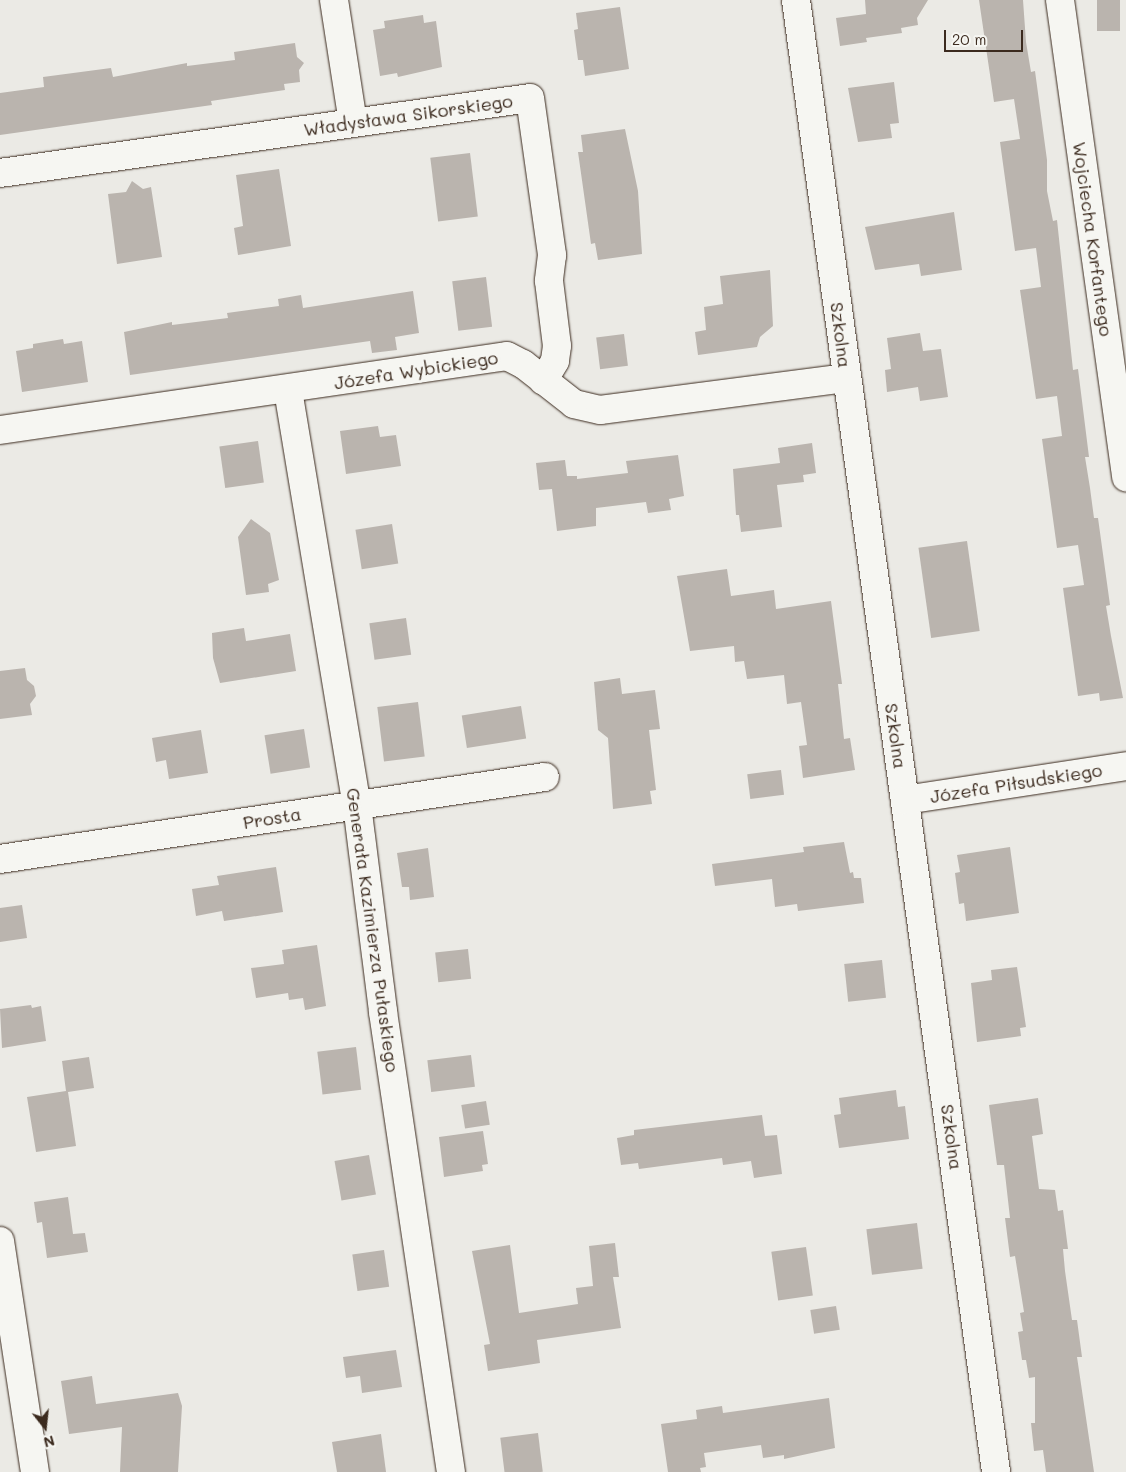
<!DOCTYPE html>
<meta charset="utf-8">
<style>
body{margin:0}
#map{position:relative;width:1126px;height:1472px;overflow:hidden;background:#ebeae5;font-family:Mali,sans-serif}
div>[style]{position:absolute}
[style*='--x']{left:calc(var(--x)*1px);top:calc(var(--y)*1px);width:calc(var(--w)*1px);rotate:calc(var(--a)*1deg)}
.building>*{inset:0;background:#bab4ae;transform-origin:0 0}
.roads{filter:drop-shadow(0 0 1px #3b2a1e) drop-shadow(0 0 1px #3b2a1e)}
.minor>*{height:28px;margin:-14px;padding:0 14px;transform-origin:14px;border-radius:14px;background:#f6f6f2}
span{translate:-50% -50%;white-space:nowrap;text-align:center;line-height:1.15;-webkit-text-stroke:5px #f6f6f2;paint-order:stroke}
.street-label{font-size:18px;color:#3b2a1e}
.north{position:absolute;left:20px;top:1402px;width:50px;height:50px;-webkit-text-stroke:4px #f6f6f2;paint-order:stroke;rotate:164deg;font-size:14px;font-weight:700;line-height:20px;text-align:center;color:#3b2a1e}
.north::after{content:'';display:block;margin:auto;width:18px;height:22px;background:#3b2a1e;clip-path:polygon(50% 0,100% 100%,50% 72%,0 100%)}
.scale{position:absolute;left:944px;top:30px;width:79px;height:22px;box-sizing:border-box;border:2px solid #3b2a1e;border-top:0;padding-left:6px;font-size:15px;line-height:18px;white-space:nowrap;color:#3b2a1e;-webkit-text-stroke:4px #f6f6f2;paint-order:stroke}
</style>
<div id="map">
<div class="building">
<i style="clip-path:polygon(865px 0,928px 0,917px 18px,918px 25px,901px 28px,902px 33px,866px 38px,867px 42px,840px 46px,836px 18px,866px 14px)"></i>
<i style="clip-path:polygon(979px 0,1023px 0,1026px 42px,1031px 72px,1035px 71px,1047px 160px,1047px 191px,1053px 221px,1057px 220px,1073px 370px,1078px 369px,1089px 457px,1085px 457px,1090px 488px,1094px 518px,1098px 518px,1110px 605px,1106px 606px,1111px 636px,1123px 698px,1100px 701px,1099px 693px,1078px 696px,1063px 588px,1084px 585px,1078px 545px,1057px 548px,1042px 439px,1062px 436px,1057px 396px,1036px 399px,1020px 290px,1041px 287px,1036px 248px,1015px 251px,1000px 142px,1020px 139px,1014px 99px,994px 102px)"></i>
<i style="left:1097px;top:0;width:23px;height:31px"></i>
<i style="clip-path:polygon(620px 7px,629px 69px,585px 76px,583px 60px,578px 60px,574px 30px,578px 29px,576px 13px)"></i>
<i style="clip-path:polygon(423px 15px,424px 23px,436px 21px,442px 67px,398px 77px,397px 73px,380px 76px,373px 30px,385px 28px,384px 21px)"></i>
<i style="clip-path:polygon(295px 43px,297px 57px,304px 63px,299px 70px,300px 82px,284px 84px,285px 90px,211px 101px,212px 105px,0 135px,0 93px,44px 87px,43px 77px,111px 68px,113px 77px,187px 63px,187px 66px,235px 60px,234px 52px)"></i>
<i style="clip-path:polygon(894px 82px,899px 123px,890px 124px,892px 138px,858px 142px,848px 88px)"></i>
<i style="clip-path:polygon(625px 129px,638px 191px,642px 254px,598px 260px,595px 243px,591px 244px,578px 152px,583px 152px,581px 135px)"></i>
<i style="left:470px;top:153px;width:64px;height:40px;rotate:83deg"></i>
<i style="clip-path:polygon(279px 169px,291px 246px,238px 255px,234px 228px,243px 226px,236px 175px)"></i>
<i style="clip-path:polygon(132px 181px,143px 189px,151px 187px,162px 257px,117px 264px,108px 194px,126px 192px)"></i>
<i style="clip-path:polygon(954px 212px,962px 270px,921px 276px,919px 264px,875px 270px,865px 227px)"></i>
<i style="clip-path:polygon(770px 270px,773px 326px,760px 337px,757px 347px,698px 355px,695px 332px,706px 330px,704px 307px,723px 304px,720px 276px)"></i>
<i style="left:486px;top:277px;width:50px;height:34px;rotate:83deg"></i>
<i style="clip-path:polygon(413px 291px,419px 333px,395px 337px,397px 350px,372px 353px,370px 341px,130px 375px,124px 332px,172px 322px,172px 325px,228px 318px,227px 313px,279px 306px,278px 299px,301px 295px,303px 308px)"></i>
<i style="clip-path:polygon(920px 333px,923px 351px,941px 349px,948px 397px,920px 401px,918px 387px,887px 392px,885px 370px,891px 369px,887px 338px)"></i>
<i style="left:624px;top:334px;width:32px;height:28px;rotate:83deg"></i>
<i style="clip-path:polygon(63px 339px,64px 344px,82px 341px,88px 382px,22px 392px,16px 351px,33px 348px,33px 344px)"></i>
<i style="clip-path:polygon(378px 426px,380px 437px,396px 435px,401px 466px,346px 474px,340px 431px)"></i>
<i style="left:258px;top:441px;width:42px;height:39px;rotate:82deg"></i>
<i style="clip-path:polygon(812px 443px,816px 473px,803px 475px,804px 482px,777px 485px,782px 527px,741px 532px,739px 515px,736px 515px,733px 469px,780px 463px,778px 448px)"></i>
<i style="clip-path:polygon(678px 455px,684px 496px,669px 499px,671px 510px,648px 513px,646px 502px,596px 508px,596px 526px,557px 531px,552px 489px,539px 490px,536px 463px,565px 460px,567px 476px,577px 476px,577px 479px,628px 473px,626px 461px)"></i>
<i style="clip-path:polygon(251px 519px,270px 533px,279px 580px,268px 584px,269px 592px,246px 595px,238px 537px)"></i>
<i style="left:392px;top:524px;width:40px;height:37px;rotate:81deg"></i>
<i style="left:967px;top:541px;width:91px;height:49px;rotate:82deg"></i>
<i style="clip-path:polygon(727px 569px,731px 596px,774px 590px,776px 609px,831px 601px,842px 684px,838px 684px,844px 739px,850px 738px,855px 770px,803px 778px,799px 746px,807px 745px,801px 702px,787px 704px,784px 675px,747px 679px,744px 661px,735px 662px,734px 646px,690px 651px,677px 576px)"></i>
<i style="left:406px;top:618px;width:37px;height:37px;rotate:82deg"></i>
<i style="clip-path:polygon(244px 628px,246px 641px,290px 634px,296px 671px,220px 683px,213px 658px,212px 633px)"></i>
<i style="clip-path:polygon(25px 668px,27px 680px,34px 686px,36px 696px,30px 704px,32px 715px,0 719px,0 671px)"></i>
<i style="clip-path:polygon(620px 678px,622px 694px,655px 690px,660px 729px,649px 730px,656px 790px,650px 791px,652px 804px,613px 809px,608px 738px,598px 730px,594px 682px)"></i>
<i style="left:418px;top:702px;width:55px;height:41px;rotate:83deg"></i>
<i style="left:521px;top:706px;width:33px;height:60px;rotate:81deg"></i>
<i style="left:304px;top:729px;width:39px;height:40px;rotate:81deg"></i>
<i style="clip-path:polygon(201px 730px,208px 773px,169px 779px,166px 760px,156px 762px,152px 738px)"></i>
<i style="left:781px;top:770px;width:25px;height:34px;rotate:83deg"></i>
<i style="clip-path:polygon(844px 842px,850px 873px,853px 872px,854px 878px,861px 878px,864px 903px,798px 911px,797px 904px,775px 907px,772px 879px,715px 886px,712px 864px,804px 852px,803px 847px)"></i>
<i style="clip-path:polygon(1010px 847px,1019px 913px,966px 921px,964px 903px,959px 904px,955px 873px,960px 872px,957px 855px)"></i>
<i style="clip-path:polygon(428px 848px,434px 897px,410px 900px,409px 887px,402px 887px,397px 853px)"></i>
<i style="clip-path:polygon(276px 867px,283px 912px,224px 921px,222px 911px,196px 916px,192px 889px,219px 885px,217px 876px)"></i>
<i style="clip-path:polygon(22px 905px,27px 938px,0 942px,0 908px)"></i>
<i style="clip-path:polygon(317px 945px,326px 1006px,305px 1010px,303px 998px,289px 1000px,288px 993px,256px 998px,251px 968px,284px 964px,282px 950px)"></i>
<i style="left:468px;top:949px;width:30px;height:33px;rotate:84deg"></i>
<i style="left:882px;top:960px;width:38px;height:38px;rotate:84deg"></i>
<i style="clip-path:polygon(1017px 967px,1026px 1027px,1020px 1028px,1021px 1036px,977px 1042px,971px 983px,992px 980px,991px 970px)"></i>
<i style="clip-path:polygon(31px 1005px,32px 1008px,41px 1006px,46px 1041px,2px 1048px,0 1009px)"></i>
<i style="left:356px;top:1047px;width:43px;height:39px;rotate:83deg"></i>
<i style="left:471px;top:1055px;width:32px;height:44px;rotate:83deg"></i>
<i style="clip-path:polygon(89px 1057px,94px 1088px,68px 1092px,76px 1146px,36px 1152px,27px 1097px,66px 1091px,62px 1061px)"></i>
<i style="clip-path:polygon(896px 1090px,898px 1107px,905px 1106px,909px 1139px,839px 1148px,834px 1115px,841px 1114px,839px 1098px)"></i>
<i style="clip-path:polygon(1038px 1098px,1043px 1134px,1032px 1136px,1039px 1189px,1055px 1190px,1058px 1211px,1063px 1210px,1068px 1249px,1063px 1249px,1065px 1271px,1072px 1320px,1077px 1320px,1082px 1357px,1077px 1357px,1094px 1472px,1046px 1472px,1043px 1450px,1034px 1451px,1031px 1423px,1035px 1423px,1035px 1377px,1029px 1378px,1026px 1360px,1022px 1360px,1018px 1332px,1023px 1331px,1020px 1313px,1024px 1312px,1015px 1256px,1010px 1257px,1005px 1218px,1010px 1218px,1004px 1165px,997px 1165px,989px 1105px)"></i>
<i style="left:486px;top:1101px;width:24px;height:25px;rotate:81deg"></i>
<i style="clip-path:polygon(762px 1115px,765px 1136px,777px 1135px,782px 1174px,754px 1178px,751px 1161px,723px 1165px,722px 1158px,639px 1169px,638px 1163px,621px 1165px,617px 1138px,634px 1135px,634px 1130px)"></i>
<i style="clip-path:polygon(483px 1131px,488px 1164px,482px 1165px,483px 1171px,444px 1177px,439px 1137px)"></i>
<i style="left:369px;top:1155px;width:40px;height:35px;rotate:80deg"></i>
<i style="clip-path:polygon(68px 1197px,73px 1234px,85px 1233px,88px 1252px,47px 1258px,42px 1222px,37px 1223px,34px 1202px)"></i>
<i style="left:917px;top:1223px;width:46px;height:51px;rotate:83deg"></i>
<i style="clip-path:polygon(615px 1243px,619px 1277px,613px 1277px,621px 1328px,537px 1340px,540px 1363px,488px 1371px,484px 1345px,490px 1344px,472px 1251px,510px 1245px,519px 1313px,578px 1304px,576px 1288px,593px 1286px,589px 1246px)"></i>
<i style="left:806px;top:1247px;width:49px;height:35px;rotate:82deg"></i>
<i style="left:384px;top:1250px;width:37px;height:32px;rotate:82deg"></i>
<i style="left:836px;top:1306px;width:24px;height:26px;rotate:81deg"></i>
<i style="clip-path:polygon(396px 1350px,402px 1387px,362px 1393px,360px 1376px,346px 1378px,343px 1357px)"></i>
<i style="clip-path:polygon(92px 1376px,96px 1404px,178px 1393px,182px 1406px,178px 1472px,120px 1472px,122px 1427px,69px 1434px,61px 1381px)"></i>
<i style="clip-path:polygon(829px 1398px,835px 1448px,784px 1459px,784px 1455px,763px 1458px,761px 1445px,704px 1453px,706px 1467px,700px 1468px,701px 1472px,668px 1472px,661px 1424px,697px 1419px,696px 1410px,722px 1406px,723px 1413px)"></i>
<i style="left:538px;top:1433px;width:39px;height:38px;rotate:83deg"></i>
<i style="clip-path:polygon(381px 1434px,386px 1472px,337px 1472px,332px 1442px)"></i>
</div>
<div class="roads">
<div class="minor">
<i style="--x:334;--y:0;--w:124;--a:81.2"></i>
<i style="--x:796;--y:0;--w:1486;--a:82.26"></i>
<i style="--x:1060;--y:0;--w:482;--a:82.1"></i>
<i style="--x:0;--y:173;--w:535;--a:-8.05"></i>
<i style="--x:530;--y:98;--w:159;--a:82"></i>
<i style="--x:552;--y:255;--w:26;--a:97"></i>
<i style="--x:549;--y:281;--w:65;--a:83"></i>
<i style="--x:557;--y:346;--w:15;--a:98"></i>
<i style="--x:555;--y:361;--w:23;--a:121"></i>
<i style="--x:288;--y:390;--w:421;--a:80.6"></i>
<i style="--x:357;--y:805;--w:209;--a:82.8"></i>
<i style="--x:383;--y:1012;--w:465;--a:81.6"></i>
<i style="--x:0;--y:430;--w:512;--a:-8.3"></i>
<i style="--x:507;--y:356;--w:18;--a:27"></i>
<i style="--x:523;--y:364;--w:65;--a:38.1"></i>
<i style="--x:574;--y:404;--w:27;--a:13"></i>
<i style="--x:600;--y:410;--w:249;--a:-7.4"></i>
<i style="--x:905;--y:800;--w:224;--a:-8.7"></i>
<i style="--x:0;--y:859;--w:551;--a:-8.56"></i>
<i style="--x:0;--y:1241;--w:234;--a:81.4"></i>
</div>
</div>
<div class="street-label">
<span style="left:408px;top:115px;rotate:-8deg">Władysława Sikorskiego</span>
<span style="left:1093px;top:239px;rotate:82deg">Wojciecha Korfantego</span>
<span style="left:841px;top:335px;rotate:83deg">Szkolna</span>
<span style="left:416px;top:370px;rotate:-9deg">Józefa Wybickiego</span>
<span style="left:896px;top:736px;rotate:82deg">Szkolna</span>
<span style="left:1016px;top:783px;rotate:-9deg">Józefa Piłsudskiego</span>
<span style="left:272px;top:818px;rotate:-9deg">Prosta</span>
<span style="left:373px;top:930px;rotate:82deg">Generała Kazimierza Pułaskiego</span>
<span style="left:952px;top:1137px;rotate:82deg">Szkolna</span>
</div>
<div class="north">N</div>
<div class="scale">20 m</div>
</div>
